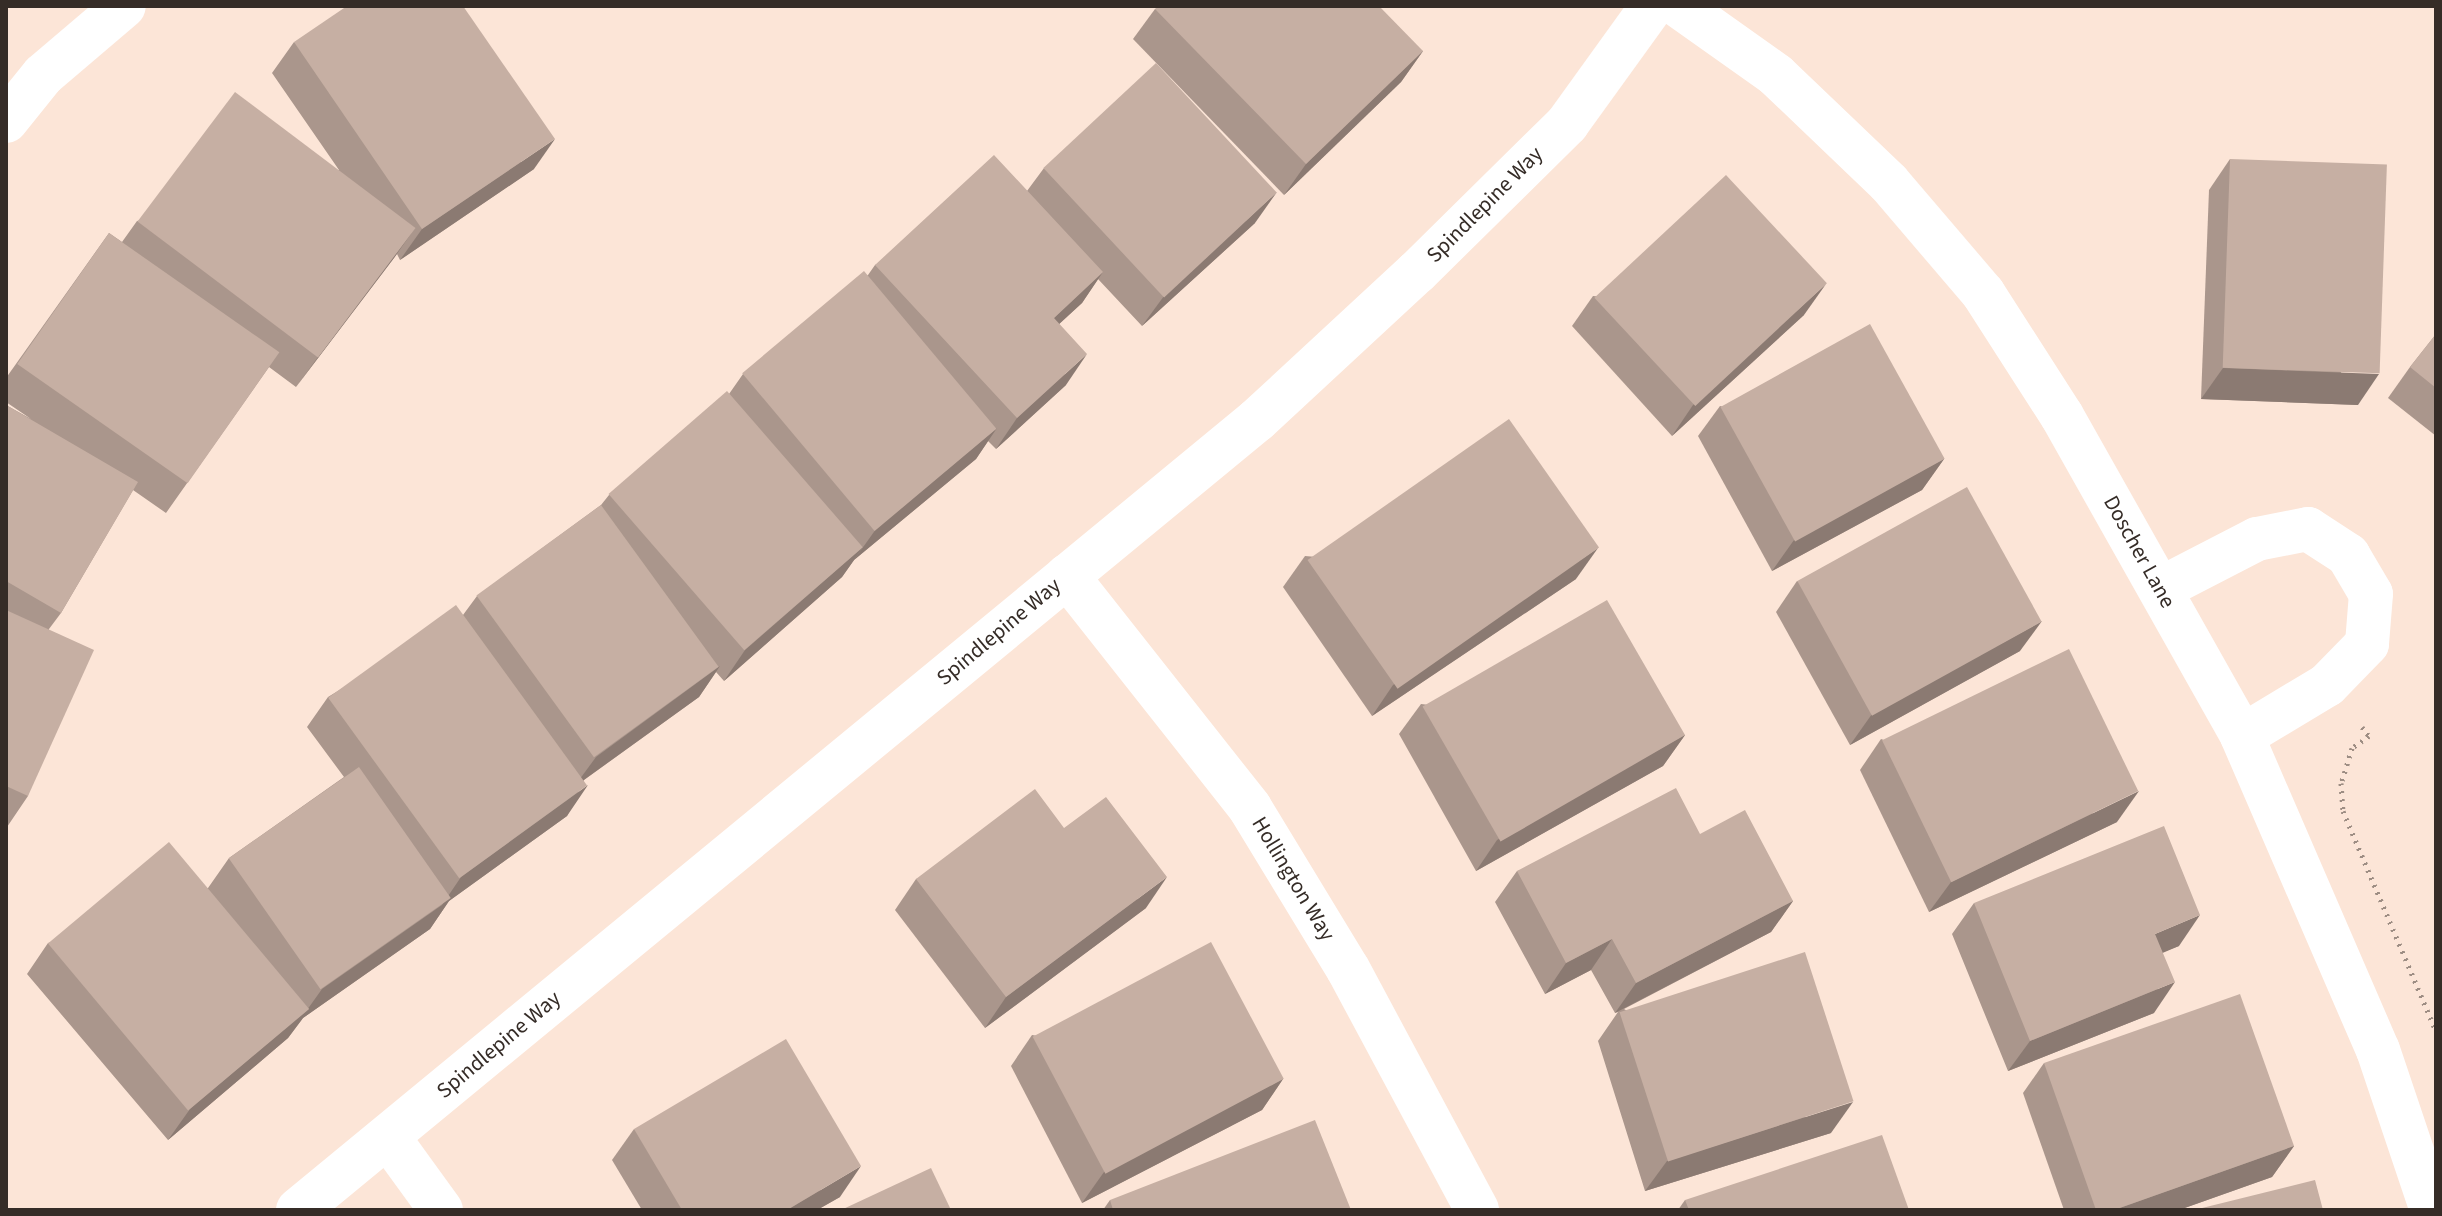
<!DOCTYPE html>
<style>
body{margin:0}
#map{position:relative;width:2442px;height:1216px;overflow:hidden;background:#fce5d7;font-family:"Source Sans 3",sans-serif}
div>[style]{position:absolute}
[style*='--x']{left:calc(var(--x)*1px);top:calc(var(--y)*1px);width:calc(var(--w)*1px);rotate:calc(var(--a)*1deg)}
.path>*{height:5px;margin-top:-2.5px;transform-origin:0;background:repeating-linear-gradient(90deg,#9d8d83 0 2px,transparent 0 8px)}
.minor>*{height:44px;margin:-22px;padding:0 22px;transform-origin:22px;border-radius:22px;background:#fff}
.wall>*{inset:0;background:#aa968c}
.shaded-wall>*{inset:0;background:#8b7a72}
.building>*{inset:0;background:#c6afa3;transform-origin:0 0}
span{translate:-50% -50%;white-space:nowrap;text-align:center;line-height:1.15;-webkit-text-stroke:7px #fff;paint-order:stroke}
.street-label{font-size:22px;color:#352c27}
.frame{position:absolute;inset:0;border:8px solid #352c27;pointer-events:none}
</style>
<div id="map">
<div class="path">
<i style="--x:2362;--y:727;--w:11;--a:52"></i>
<i style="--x:2369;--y:736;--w:21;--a:145"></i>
<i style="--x:2352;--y:748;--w:37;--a:107"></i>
<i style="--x:2341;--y:783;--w:28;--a:86"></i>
<i style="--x:2343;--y:811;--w:239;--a:67.1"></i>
</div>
<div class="minor">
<i style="--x:1679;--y:6;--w:119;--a:35.4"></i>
<i style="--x:1776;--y:75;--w:156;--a:43.7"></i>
<i style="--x:1889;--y:183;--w:145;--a:49.5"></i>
<i style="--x:1983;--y:293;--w:146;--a:57.3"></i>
<i style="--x:2062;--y:416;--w:367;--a:60.6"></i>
<i style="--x:2242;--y:736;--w:342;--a:66.6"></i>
<i style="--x:2378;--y:1050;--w:169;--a:71.4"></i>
<i style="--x:6;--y:121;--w:59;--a:-51.2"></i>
<i style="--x:43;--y:75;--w:106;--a:-40.4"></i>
<i style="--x:1067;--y:576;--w:295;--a:51.7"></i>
<i style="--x:1250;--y:808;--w:188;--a:58.7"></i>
<i style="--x:1348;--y:969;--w:273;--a:61.8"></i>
<i style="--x:2160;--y:589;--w:109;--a:-27.3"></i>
<i style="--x:2257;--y:539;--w:52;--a:-11.1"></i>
<i style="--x:2308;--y:529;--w:48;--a:33"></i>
<i style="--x:2348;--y:555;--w:45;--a:59.5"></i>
<i style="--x:2371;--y:594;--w:50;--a:94.6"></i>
<i style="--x:2367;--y:644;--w:57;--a:134.3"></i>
<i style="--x:2327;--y:685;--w:99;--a:149"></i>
<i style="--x:388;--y:1137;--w:90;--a:54"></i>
<i style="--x:298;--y:1210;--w:1242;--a:-39.48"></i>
<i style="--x:1257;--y:420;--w:218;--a:-42.8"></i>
<i style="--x:1417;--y:272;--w:211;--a:-44.6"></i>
<i style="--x:1567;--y:124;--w:145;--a:-54.2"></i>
</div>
<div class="wall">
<i style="clip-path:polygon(1155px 9px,1423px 51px,1401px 82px,1284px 195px,1133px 39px)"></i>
<i style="clip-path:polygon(294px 42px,534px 169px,400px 260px,397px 254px,296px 387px,269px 367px,166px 513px,133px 490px,61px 613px,49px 629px,28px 796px,7px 827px,6px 405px,31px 419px,6px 402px,6px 378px,109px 233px,122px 242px,137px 221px,339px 170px,272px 73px)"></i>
<i style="clip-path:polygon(2230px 159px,2358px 405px,2201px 399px,2209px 190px)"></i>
<i style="clip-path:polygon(1044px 168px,1255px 223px,1142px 326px,1098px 279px,1082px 303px,1059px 324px,1066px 385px,996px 449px,988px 441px,976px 459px,854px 560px,842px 577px,724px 681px,716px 672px,699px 697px,584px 780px,567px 816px,449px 901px,430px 929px,303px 1018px,288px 1038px,168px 1140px,27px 974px,48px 943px,208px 888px,229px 858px,344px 777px,307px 727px,328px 697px,463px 615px,477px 596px,601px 505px,609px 495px,729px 394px,743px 374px,868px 275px,875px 265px,1027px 191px)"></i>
<i style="clip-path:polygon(1593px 296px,1804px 315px,1672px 436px,1572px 326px)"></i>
<i style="clip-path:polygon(2436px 334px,2436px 436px,2388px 398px,2410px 367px)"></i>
<i style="clip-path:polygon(1720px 406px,1944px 459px,1922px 490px,1772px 571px,1698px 436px)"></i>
<i style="clip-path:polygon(1305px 556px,1576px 579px,1372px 716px,1283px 587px)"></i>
<i style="clip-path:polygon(1797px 581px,2020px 651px,1850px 745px,1776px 612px)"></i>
<i style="clip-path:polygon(1421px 704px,1685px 735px,1663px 766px,1476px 871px,1399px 734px)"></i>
<i style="clip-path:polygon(1881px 739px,2117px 822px,1929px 912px,1860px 770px)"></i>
<i style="clip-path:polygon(1064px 828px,1146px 908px,985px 1028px,895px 910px,916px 879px)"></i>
<i style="clip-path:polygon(1700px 834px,1793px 901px,1771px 932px,1624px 1009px,1831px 1133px,1645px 1191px,1598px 1041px,1618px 1012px,1615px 1013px,1591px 970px,1545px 994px,1495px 902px,1517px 871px)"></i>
<i style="clip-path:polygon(1974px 903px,2179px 946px,2163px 952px,2154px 1013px,2008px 1071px,1952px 934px)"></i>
<i style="clip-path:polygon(1032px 1035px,1283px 1079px,1262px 1110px,1082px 1203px,1011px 1066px)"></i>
<i style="clip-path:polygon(2044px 1063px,2294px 1146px,2272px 1177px,2179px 1210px,2064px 1210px,2023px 1093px)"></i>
<i style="clip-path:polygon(634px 1129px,840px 1197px,817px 1210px,642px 1210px,612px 1160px)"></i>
<i style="clip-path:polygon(1110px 1200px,1351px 1210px,1103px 1210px)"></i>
<i style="clip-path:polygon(1685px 1200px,1909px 1210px,1678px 1210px)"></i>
</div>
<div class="shaded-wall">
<i style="clip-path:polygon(1423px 51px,1401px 82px,1284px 195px,1306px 164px)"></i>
<i style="clip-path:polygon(555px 139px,534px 169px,400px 260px,422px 229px)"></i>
<i style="clip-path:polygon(1277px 192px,1255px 223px,1142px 326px,1164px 296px)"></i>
<i style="clip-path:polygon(415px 228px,394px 258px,296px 387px,318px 357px)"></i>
<i style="clip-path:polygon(1103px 272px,1082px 303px,1032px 349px,1054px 318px)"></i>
<i style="clip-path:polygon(1826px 284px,1804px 315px,1672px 436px,1693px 405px)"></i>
<i style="clip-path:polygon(1087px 354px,1066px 385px,996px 449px,1017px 418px)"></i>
<i style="clip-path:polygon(2223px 368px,2379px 374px,2358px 405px,2201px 399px)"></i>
<i style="clip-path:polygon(997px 428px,976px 459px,854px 560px,876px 529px)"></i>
<i style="clip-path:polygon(1944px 459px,1922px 490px,1772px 571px,1794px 540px)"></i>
<i style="clip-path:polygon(864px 546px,842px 577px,724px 681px,745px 650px)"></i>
<i style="clip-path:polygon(1598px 548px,1576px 579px,1372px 716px,1393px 685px)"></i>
<i style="clip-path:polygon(2042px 621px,2020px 651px,1850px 745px,1872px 714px)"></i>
<i style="clip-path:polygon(720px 666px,699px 697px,574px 787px,596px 757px)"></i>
<i style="clip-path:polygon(1685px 735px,1663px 766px,1476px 871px,1497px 840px)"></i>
<i style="clip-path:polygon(588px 785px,567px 816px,449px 901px,430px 929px,303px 1018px,288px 1038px,168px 1140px,190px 1109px,307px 1010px,322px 989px,442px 905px,461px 877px)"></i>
<i style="clip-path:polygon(2139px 791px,2117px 822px,1929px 912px,1951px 882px)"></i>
<i style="clip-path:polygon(1167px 877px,1146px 908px,985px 1028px,1006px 997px)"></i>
<i style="clip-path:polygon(1793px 901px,1771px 932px,1615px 1013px,1636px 983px)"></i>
<i style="clip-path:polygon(2200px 915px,2179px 946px,2134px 965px,2155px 934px)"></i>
<i style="clip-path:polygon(1612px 939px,1591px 970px,1545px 994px,1566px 963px)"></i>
<i style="clip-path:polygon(2175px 982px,2154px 1013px,2008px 1071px,2030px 1041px)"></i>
<i style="clip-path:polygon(1283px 1079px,1262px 1110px,1082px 1203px,1104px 1172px)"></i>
<i style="clip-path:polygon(1853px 1102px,1831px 1133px,1645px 1191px,1667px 1161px)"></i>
<i style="clip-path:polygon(2294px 1146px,2272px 1177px,2179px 1210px,2114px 1210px)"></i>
<i style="clip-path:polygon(861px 1166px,840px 1197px,817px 1210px,787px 1210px)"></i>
</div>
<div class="building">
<i style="clip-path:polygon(347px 6px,463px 6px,555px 139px,422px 229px,294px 42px)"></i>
<i style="clip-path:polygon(1158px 6px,1379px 6px,1423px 51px,1306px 164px,1155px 9px)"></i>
<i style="left:1156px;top:63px;width:177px;height:154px;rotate:47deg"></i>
<i style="left:235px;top:92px;width:226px;height:162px;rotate:37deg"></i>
<i style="clip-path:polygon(994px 155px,1103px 272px,1054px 318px,1087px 354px,1017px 418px,875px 265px)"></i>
<i style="left:2230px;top:159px;width:157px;height:209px;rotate:2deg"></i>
<i style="left:1726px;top:175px;width:148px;height:180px;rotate:47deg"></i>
<i style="left:109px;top:233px;width:208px;height:160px;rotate:35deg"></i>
<i style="left:864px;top:271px;width:206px;height:159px;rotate:50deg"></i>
<i style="left:1870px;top:324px;width:154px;height:171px;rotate:61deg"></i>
<i style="clip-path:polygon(2436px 334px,2436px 388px,2410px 367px)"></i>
<i style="left:727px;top:391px;width:207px;height:157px;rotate:49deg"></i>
<i style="clip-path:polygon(6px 405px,138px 482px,61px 613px,6px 581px)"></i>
<i style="left:1509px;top:419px;width:157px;height:246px;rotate:55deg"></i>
<i style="left:1967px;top:487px;width:154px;height:194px;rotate:61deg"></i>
<i style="left:601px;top:505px;width:200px;height:154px;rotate:54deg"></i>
<i style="left:1607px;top:600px;width:156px;height:213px;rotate:60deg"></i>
<i style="left:456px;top:605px;width:223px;height:158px;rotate:54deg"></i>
<i style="clip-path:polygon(6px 610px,94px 650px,28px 796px,6px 786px)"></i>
<i style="left:2069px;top:649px;width:158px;height:208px;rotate:64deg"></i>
<i style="left:359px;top:767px;width:160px;height:159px;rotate:55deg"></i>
<i style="clip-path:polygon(1676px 788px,1700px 834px,1745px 810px,1793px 901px,1636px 983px,1612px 939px,1566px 963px,1517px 871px)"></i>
<i style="clip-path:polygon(1035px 789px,1064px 828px,1106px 797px,1167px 877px,1006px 997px,916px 879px)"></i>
<i style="clip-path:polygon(2164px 826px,2200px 915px,2155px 934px,2175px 982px,2030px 1041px,1974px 903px)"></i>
<i style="left:169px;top:842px;width:218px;height:158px;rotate:50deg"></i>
<i style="left:1211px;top:942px;width:155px;height:202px;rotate:62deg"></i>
<i style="left:1805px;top:952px;width:157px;height:195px;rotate:72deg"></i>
<i style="clip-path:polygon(2240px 994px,2294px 1146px,2114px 1210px,2096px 1210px,2044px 1063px)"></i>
<i style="clip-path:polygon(786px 1039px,861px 1166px,787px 1210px,682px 1210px,634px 1129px)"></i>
<i style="clip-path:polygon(1315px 1120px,1351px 1210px,1113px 1210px,1110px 1200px)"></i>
<i style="clip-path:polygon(1882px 1135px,1909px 1210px,1689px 1210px,1685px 1200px)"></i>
<i style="clip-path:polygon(931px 1168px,951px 1210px,841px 1210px)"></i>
<i style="clip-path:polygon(2315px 1180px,2323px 1210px,2194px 1210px)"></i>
</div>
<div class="street-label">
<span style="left:1485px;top:205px;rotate:-45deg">Spindlepine Way</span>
<span style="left:2139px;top:552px;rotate:61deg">Doscher Lane</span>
<span style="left:999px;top:632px;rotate:-40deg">Spindlepine Way</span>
<span style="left:1293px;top:879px;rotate:59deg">Hollington Way</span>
<span style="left:499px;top:1045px;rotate:-40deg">Spindlepine Way</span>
</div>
<div class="frame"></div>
</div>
